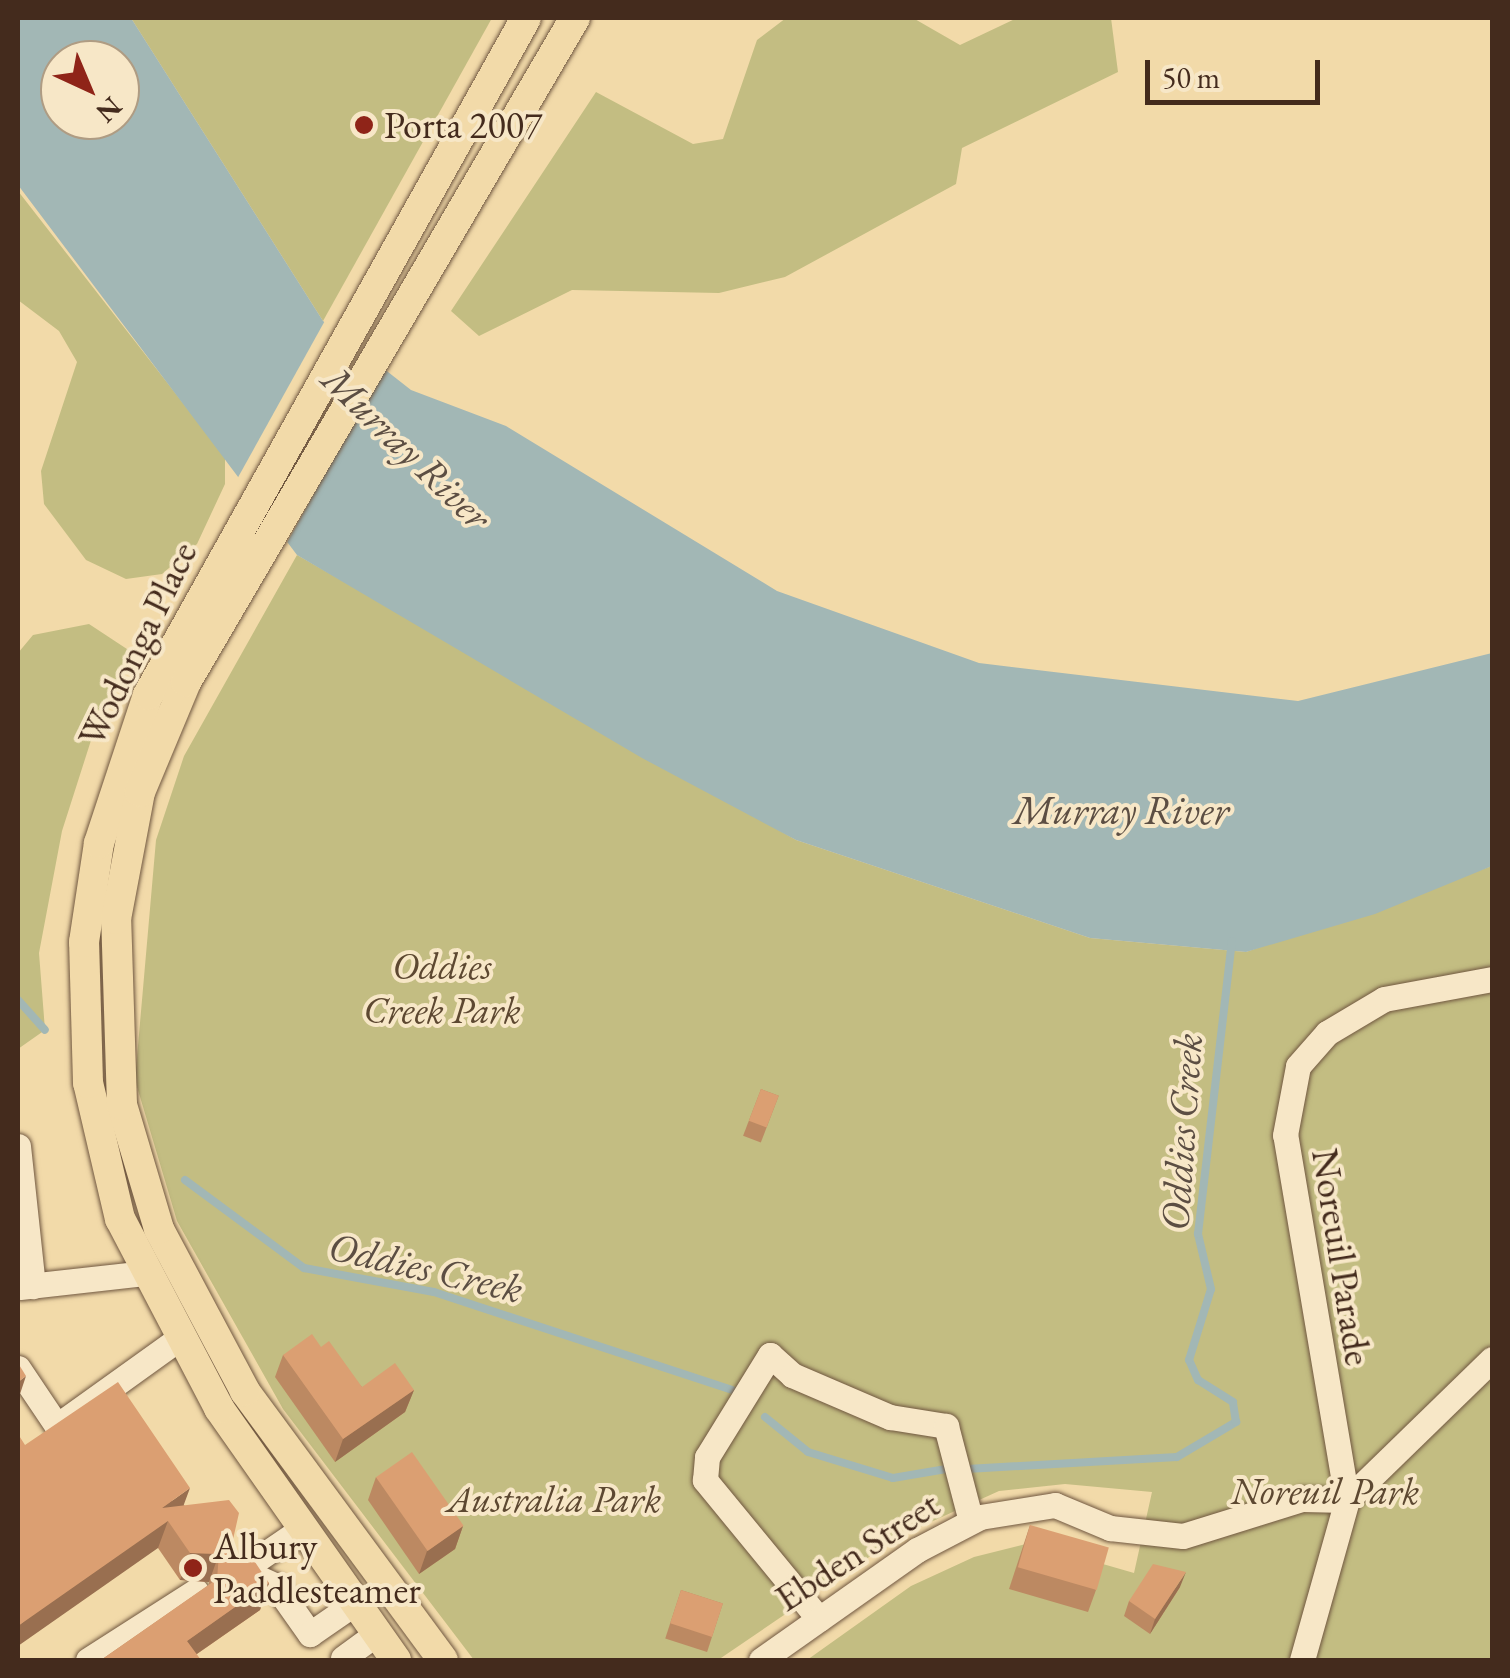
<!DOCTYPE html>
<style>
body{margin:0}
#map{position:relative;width:1510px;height:1678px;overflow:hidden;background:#f2daa9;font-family:"EB Garamond",serif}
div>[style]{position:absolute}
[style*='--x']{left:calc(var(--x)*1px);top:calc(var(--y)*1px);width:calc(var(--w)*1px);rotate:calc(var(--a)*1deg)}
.green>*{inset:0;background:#c3bd82}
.water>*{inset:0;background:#a2b7b5}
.pier>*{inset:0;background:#f2daa9}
.stream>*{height:8px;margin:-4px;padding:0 4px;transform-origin:4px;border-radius:4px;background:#a2b7b5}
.roads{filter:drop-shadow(0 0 2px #705740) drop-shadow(0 0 2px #705740)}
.minor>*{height:25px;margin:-12.5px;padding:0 12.5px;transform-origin:12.5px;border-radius:12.5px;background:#f7e7c7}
.major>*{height:30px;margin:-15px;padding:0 15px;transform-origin:15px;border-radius:15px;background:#f2daa9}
.wall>*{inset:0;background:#bc8962;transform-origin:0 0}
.shaded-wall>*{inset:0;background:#996f50}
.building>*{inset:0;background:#db9f72;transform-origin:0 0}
.dots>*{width:28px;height:28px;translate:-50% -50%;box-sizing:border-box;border:5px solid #f7e7c7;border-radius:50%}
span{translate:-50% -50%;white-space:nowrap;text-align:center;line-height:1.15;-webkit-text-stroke:8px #f7e7c7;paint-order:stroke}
.poi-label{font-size:38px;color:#442b1d}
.left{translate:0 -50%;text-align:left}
.street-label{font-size:38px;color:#442b1d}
.park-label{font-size:38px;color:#5d4831;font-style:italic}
.water-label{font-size:40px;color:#5c4e43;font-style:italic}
.frame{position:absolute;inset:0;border:20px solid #442b1d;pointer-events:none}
.north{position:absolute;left:40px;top:40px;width:100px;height:100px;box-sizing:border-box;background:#f7e7c7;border:2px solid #af9c83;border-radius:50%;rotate:136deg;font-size:28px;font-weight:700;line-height:40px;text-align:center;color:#442b1d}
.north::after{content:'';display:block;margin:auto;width:35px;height:45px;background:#8f2418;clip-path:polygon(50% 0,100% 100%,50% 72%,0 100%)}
.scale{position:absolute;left:1145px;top:60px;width:175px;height:45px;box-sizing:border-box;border:5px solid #442b1d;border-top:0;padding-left:12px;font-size:30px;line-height:35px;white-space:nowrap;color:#442b1d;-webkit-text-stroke:8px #f7e7c7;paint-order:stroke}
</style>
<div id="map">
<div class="green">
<i style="clip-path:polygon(131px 18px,492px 18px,323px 321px)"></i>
<i style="clip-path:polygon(786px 18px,913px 18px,960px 45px,1017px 18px,1111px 18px,1118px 72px,962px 148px,956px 184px,785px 277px,719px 293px,572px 290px,479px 336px,451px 311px,596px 92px,693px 144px,723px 139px,757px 40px)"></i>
<i style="clip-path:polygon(18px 191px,225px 457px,225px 484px,197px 544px,162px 574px,126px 579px,86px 560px,44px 504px,41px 471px,77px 362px,59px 331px,18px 300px)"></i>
<i style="clip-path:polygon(297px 555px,796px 840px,1090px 938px,1246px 952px,1492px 866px,1492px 1660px,807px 1660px,911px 1586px,974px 1557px,1030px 1543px,1134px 1573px,1152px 1492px,1065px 1484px,999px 1491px,900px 1536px,718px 1660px,474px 1660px,283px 1409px,177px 1221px,135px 1080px,156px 840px,184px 756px)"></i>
<i style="clip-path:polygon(89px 624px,133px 653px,94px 731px,62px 831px,39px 953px,45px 1030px,18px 1049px,18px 653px,33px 635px)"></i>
</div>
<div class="water">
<i style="clip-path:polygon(evenodd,18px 18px,131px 18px,323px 321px,411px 390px,506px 426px,777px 591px,979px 663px,1298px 701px,1492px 653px,1492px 866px,1375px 914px,1246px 952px,1090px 938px,796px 840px,642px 758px,297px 555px,18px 185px,18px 18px,60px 60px,120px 60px,120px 120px,60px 120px,60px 60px)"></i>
</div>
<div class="pier">
<i style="clip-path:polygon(327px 317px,386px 364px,285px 546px,236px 481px)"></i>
</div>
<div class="stream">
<i style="--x:18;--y:1000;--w:40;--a:48"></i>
<i style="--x:185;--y:1180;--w:148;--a:36.5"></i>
<i style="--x:304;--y:1268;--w:132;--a:10.5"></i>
<i style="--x:434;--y:1292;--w:314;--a:18.2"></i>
<i style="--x:765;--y:1417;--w:55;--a:39.1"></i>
<i style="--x:808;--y:1452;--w:89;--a:17"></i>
<i style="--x:893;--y:1478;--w:54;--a:-9.6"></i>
<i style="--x:967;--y:1469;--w:210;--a:-3.3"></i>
<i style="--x:1177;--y:1457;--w:69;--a:-30.7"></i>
<i style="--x:1236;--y:1422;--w:20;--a:-99"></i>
<i style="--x:1233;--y:1402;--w:41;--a:-147.8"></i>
<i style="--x:1198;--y:1380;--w:22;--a:-114"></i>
<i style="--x:1189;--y:1360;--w:74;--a:-72.8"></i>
<i style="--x:1211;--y:1289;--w:57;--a:-103.3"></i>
<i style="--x:1198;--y:1234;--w:295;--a:-83.4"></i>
</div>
<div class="roads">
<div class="minor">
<i style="--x:18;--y:1146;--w:141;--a:83.9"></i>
<i style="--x:20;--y:1287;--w:125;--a:-6.4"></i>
<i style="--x:18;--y:1368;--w:70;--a:56.1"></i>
<i style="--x:57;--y:1426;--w:149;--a:-35.7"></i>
<i style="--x:1347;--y:1500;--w:202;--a:-44.2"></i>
<i style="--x:246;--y:1572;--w:33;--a:25"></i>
<i style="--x:276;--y:1586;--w:59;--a:54.7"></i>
<i style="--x:310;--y:1634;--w:55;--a:-34.6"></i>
<i style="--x:233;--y:1576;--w:85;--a:-34.4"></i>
<i style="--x:819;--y:1619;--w:180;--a:-129.4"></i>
<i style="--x:705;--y:1480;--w:23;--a:-85"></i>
<i style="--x:707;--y:1457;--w:120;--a:-58.3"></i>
<i style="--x:770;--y:1355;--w:30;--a:42"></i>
<i style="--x:792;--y:1375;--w:107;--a:23.2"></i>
<i style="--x:890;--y:1417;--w:57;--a:9.1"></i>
<i style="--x:946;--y:1426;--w:98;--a:75.3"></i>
<i style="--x:343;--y:1658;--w:41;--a:-36"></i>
<i style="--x:88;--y:1660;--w:128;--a:-32.6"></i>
<i style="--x:761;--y:1660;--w:191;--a:-35.2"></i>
<i style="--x:917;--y:1550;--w:71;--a:-27.6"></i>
<i style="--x:980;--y:1517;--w:76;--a:-9.1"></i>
<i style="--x:1055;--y:1505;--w:60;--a:22.7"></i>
<i style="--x:1110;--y:1528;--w:73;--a:6.3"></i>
<i style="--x:1183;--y:1536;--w:125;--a:-17.3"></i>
<i style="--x:1302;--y:1499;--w:45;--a:1.3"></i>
<i style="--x:1302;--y:1660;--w:166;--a:-74.3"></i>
<i style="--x:1347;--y:1500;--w:370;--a:-99.6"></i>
<i style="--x:1285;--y:1135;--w:70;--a:-79.3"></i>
<i style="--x:1298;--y:1066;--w:44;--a:-48.7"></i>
<i style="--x:1327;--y:1033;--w:66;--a:-30.8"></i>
<i style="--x:1384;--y:999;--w:110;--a:-10.5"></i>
</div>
<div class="major">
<i style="--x:396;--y:1660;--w:308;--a:-125.1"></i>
<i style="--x:219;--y:1408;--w:213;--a:-117.6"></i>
<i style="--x:120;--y:1219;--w:140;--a:-103.2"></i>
<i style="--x:88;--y:1083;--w:141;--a:-91.6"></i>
<i style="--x:84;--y:942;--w:100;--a:-81.4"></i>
<i style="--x:99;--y:843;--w:156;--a:-71.7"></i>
<i style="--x:148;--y:695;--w:775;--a:-60.82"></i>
<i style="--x:443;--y:1660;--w:334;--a:-126.4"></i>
<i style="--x:245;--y:1391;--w:183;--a:-118"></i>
<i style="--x:159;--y:1229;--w:129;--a:-106.6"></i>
<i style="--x:122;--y:1105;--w:186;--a:-91.8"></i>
<i style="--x:116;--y:919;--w:129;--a:-79.3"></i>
<i style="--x:140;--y:792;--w:119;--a:-67.3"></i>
<i style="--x:186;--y:682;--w:770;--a:-59.64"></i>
</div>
</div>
<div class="wall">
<i style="left:761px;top:1089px;width:19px;height:50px;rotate:21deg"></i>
<i style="clip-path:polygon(321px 1347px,362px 1387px,414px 1390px,405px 1412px,335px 1462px,275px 1377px,283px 1355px)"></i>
<i style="clip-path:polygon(25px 1445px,184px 1505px,229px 1557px,269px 1583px,260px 1610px,197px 1654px,101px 1660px,209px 1585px,209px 1582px,180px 1580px,158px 1548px)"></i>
<i style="clip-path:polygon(376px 1477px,463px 1526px,455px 1549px,419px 1574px,368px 1500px)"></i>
<i style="clip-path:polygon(1030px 1525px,1096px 1590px,1088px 1612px,1009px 1589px)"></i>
<i style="clip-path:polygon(1180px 1587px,1150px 1634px,1124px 1616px,1129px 1601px)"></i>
<i style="left:681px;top:1590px;width:44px;height:51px;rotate:18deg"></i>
</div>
<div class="shaded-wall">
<i style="clip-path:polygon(26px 1376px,18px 1400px,18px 1382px)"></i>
<i style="clip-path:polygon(414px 1390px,405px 1412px,335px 1462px,343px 1439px)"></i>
<i style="clip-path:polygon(190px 1488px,180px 1515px,168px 1521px,158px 1548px,18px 1646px,18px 1626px,162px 1508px)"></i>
<i style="clip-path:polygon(463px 1526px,455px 1549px,419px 1574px,427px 1551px)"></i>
<i style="clip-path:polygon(190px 1553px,219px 1554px,209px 1582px,180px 1580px)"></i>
<i style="clip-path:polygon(1186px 1572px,1180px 1587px,1150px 1634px,1155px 1619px)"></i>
<i style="clip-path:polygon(269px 1583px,260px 1610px,188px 1660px,187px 1641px)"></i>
</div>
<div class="building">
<i style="left:761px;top:1089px;width:19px;height:34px;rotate:21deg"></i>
<i style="clip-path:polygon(312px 1334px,321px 1347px,329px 1341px,362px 1387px,395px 1363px,414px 1390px,343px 1439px,283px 1355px)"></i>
<i style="clip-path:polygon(18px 1363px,26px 1376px,18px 1382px)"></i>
<i style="clip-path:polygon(118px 1382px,190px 1488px,162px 1508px,229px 1500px,239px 1513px,229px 1557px,255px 1562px,269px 1583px,187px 1641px,201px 1660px,101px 1660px,217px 1579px,219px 1554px,190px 1553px,168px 1521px,18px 1626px,18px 1434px,25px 1445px)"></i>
<i style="left:412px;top:1452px;width:90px;height:44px;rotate:55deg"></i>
<i style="left:1030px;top:1525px;width:82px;height:44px;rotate:16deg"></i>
<i style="clip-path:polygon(1153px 1564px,1186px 1572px,1155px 1619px,1129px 1601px)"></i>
<i style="left:681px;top:1590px;width:44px;height:35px;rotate:18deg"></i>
</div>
<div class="dots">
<i style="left:364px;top:125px;background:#8f2418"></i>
<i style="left:193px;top:1568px;background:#8f2418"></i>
</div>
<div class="poi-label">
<span class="left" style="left:384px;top:125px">Porta 2007</span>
<span class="left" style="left:213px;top:1568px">Albury<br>Paddlesteamer</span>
</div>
<div class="street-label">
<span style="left:137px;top:644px;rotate:-64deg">Wodonga Place</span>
<span style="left:1342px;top:1257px;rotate:81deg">Noreuil Parade</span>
<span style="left:857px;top:1551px;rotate:-33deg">Ebden Street</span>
</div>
<div class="park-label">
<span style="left:442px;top:988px">Oddies<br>Creek Park</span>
<span style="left:1325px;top:1491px">Noreuil Park</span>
<span style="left:554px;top:1499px">Australia Park</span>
</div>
<div class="water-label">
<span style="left:407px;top:447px;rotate:44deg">Murray River</span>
<span style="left:1121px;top:810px">Murray River</span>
<span style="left:1181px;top:1132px;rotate:-86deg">Oddies Creek</span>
<span style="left:426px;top:1267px;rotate:13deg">Oddies Creek</span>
</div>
<div class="frame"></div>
<div class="north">N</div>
<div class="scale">50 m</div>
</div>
